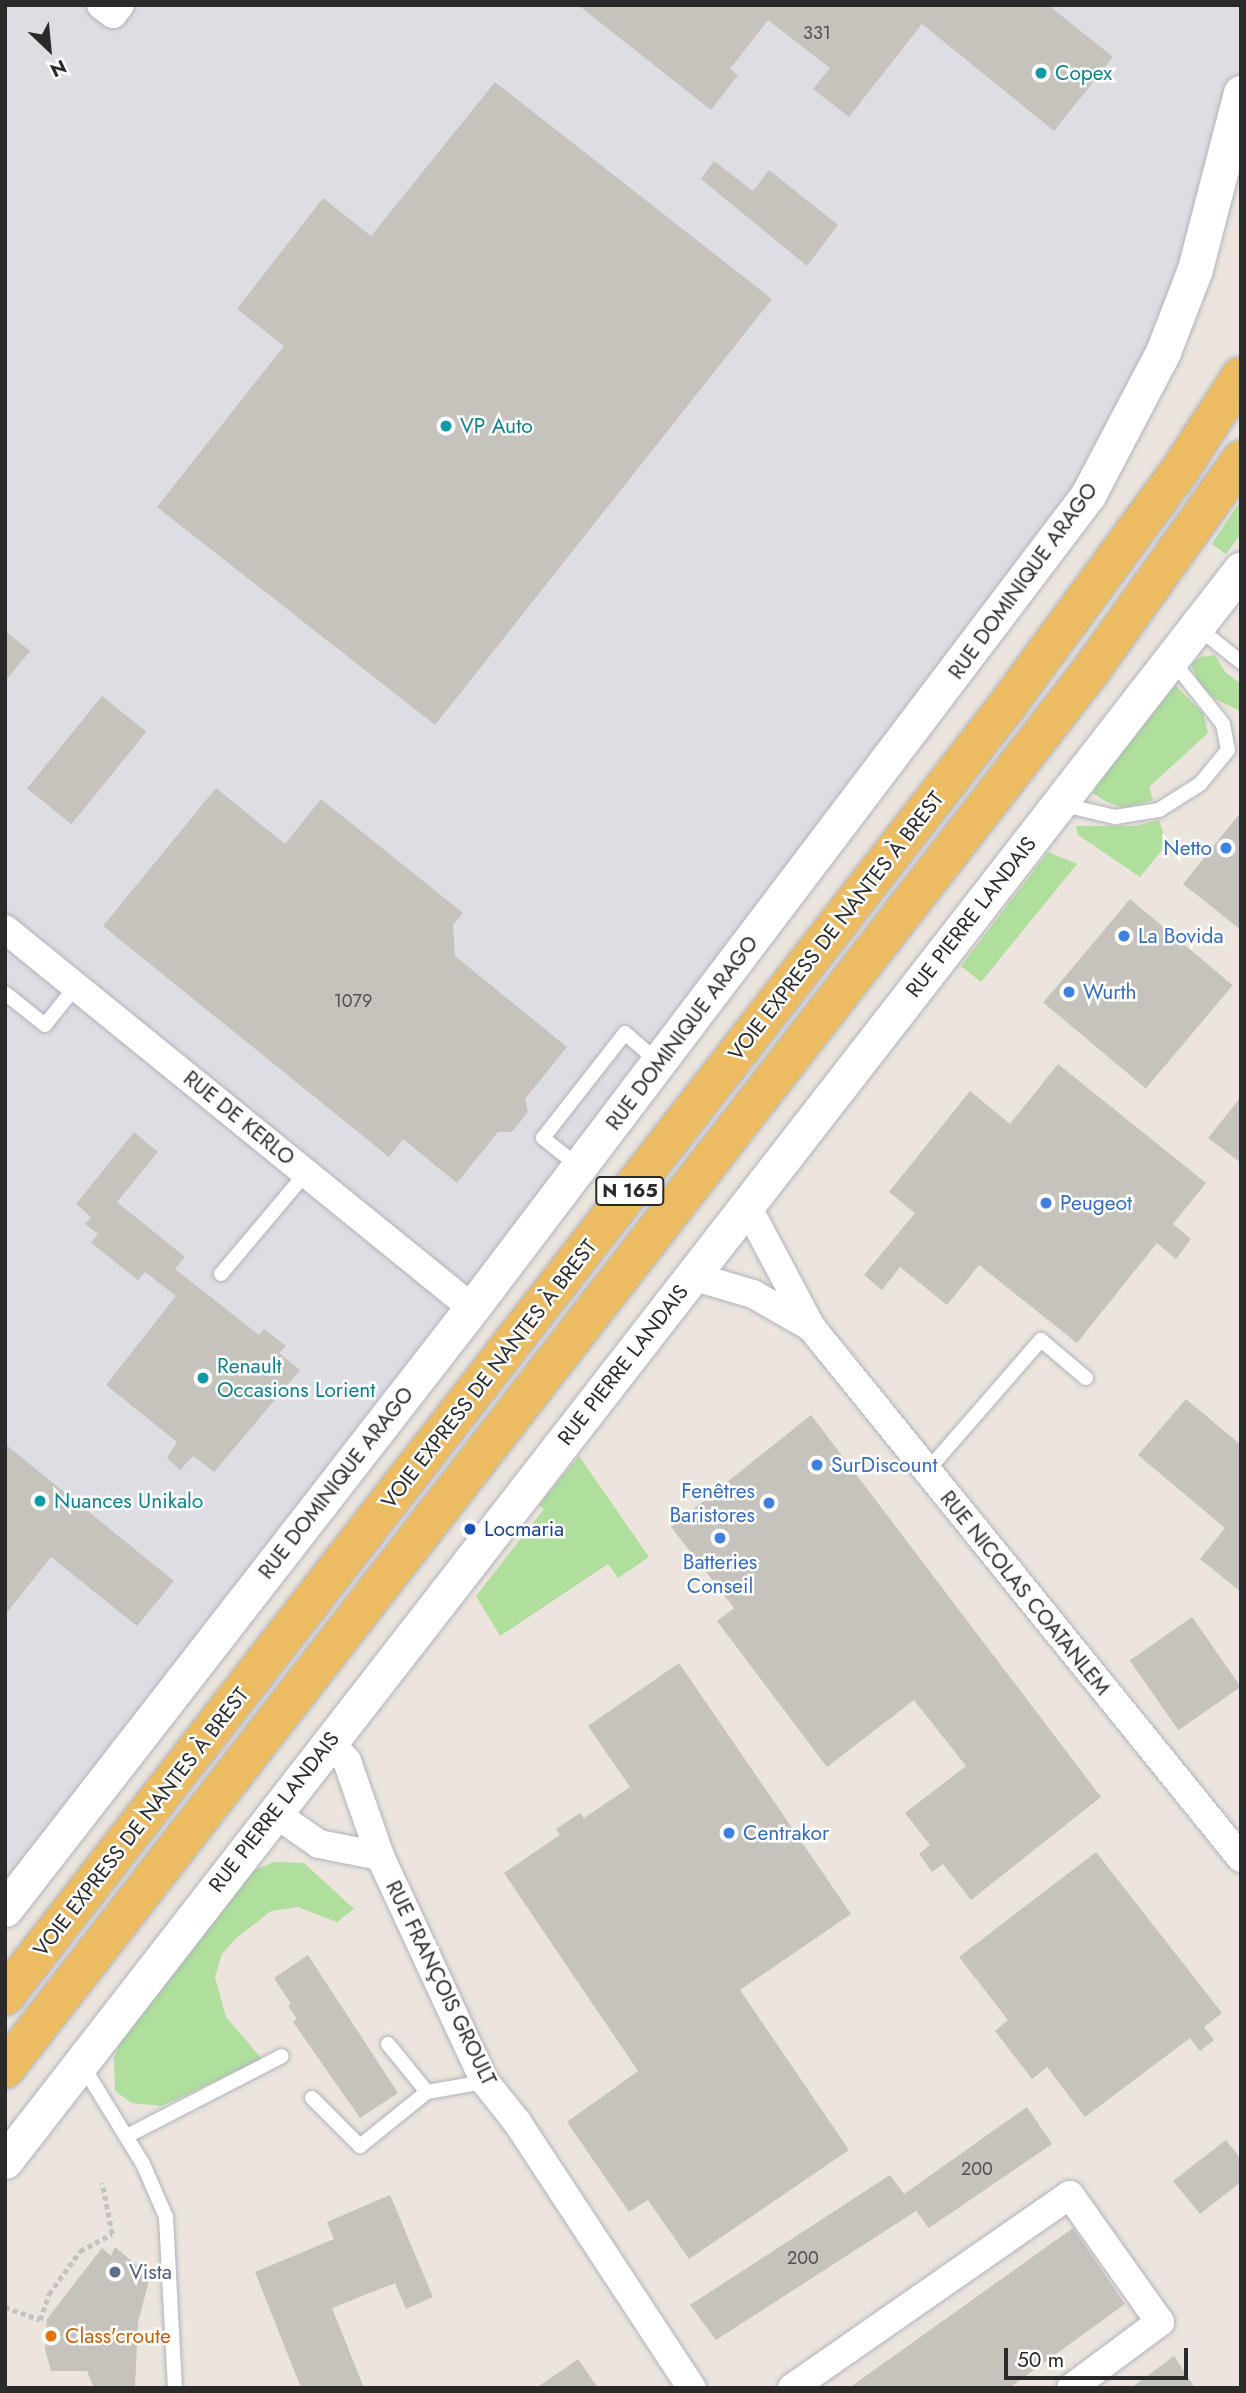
<!DOCTYPE html>
<meta charset="utf-8">
<style>
body{margin:0}
#map{position:relative;width:1246px;height:2393px;overflow:hidden;background:#ebe5dd;font-family:Jost,sans-serif}
div>[style]{position:absolute}
[style*='--x']{left:calc(var(--x)*1px);top:calc(var(--y)*1px);width:calc(var(--w)*1px);rotate:calc(var(--a)*1deg)}
.industrial>*{inset:0;background:#dfdde4}
.green>*{inset:0;background:#afde9d}
.building>*{inset:0;background:#c6c2bc;transform-origin:0 0}
.path>*{height:4.5px;margin-top:-2.25px;transform-origin:0;background:repeating-linear-gradient(90deg,#c3c3c3 0 5px,transparent 0 8.5px)}
.roads{filter:drop-shadow(0 0 2px #b0b2bc) drop-shadow(0 0 2px #b0b2bc)}
.service>*{height:14px;margin:-7px;padding:0 7px;transform-origin:7px;border-radius:7px;background:#fff}
.minor>*{height:28px;margin:-14px;padding:0 14px;transform-origin:14px;border-radius:14px;background:#fff}
.tertiary>*{height:35px;margin:-17.5px;padding:0 17.5px;transform-origin:17.5px;border-radius:17.5px;background:#fff}
.trunk>*{height:38px;margin:-19px;padding:0 19px;transform-origin:19px;border-radius:19px;background:#ecbc63}
.dots>*{width:19px;height:19px;translate:-50% -50%;box-sizing:border-box;border:4px solid #fff;border-radius:50%}
span{translate:-50% -50%;white-space:nowrap;text-align:center;line-height:1.15;-webkit-text-stroke:5px #fff;paint-order:stroke}
.number-label{font-size:18px;color:#51504e}
.number-label span{-webkit-text-stroke-width:0}
.shield-label span{padding:2px 5px;background:#fff;border:2px solid;border-radius:5px;-webkit-text-stroke-width:0}
.shield-label{font-size:19px;color:#2a2a2a;font-weight:700}
.culture-label{font-size:21px;color:#0d838f}
.left{translate:0 -50%;text-align:left}
.street-label{font-size:21px;color:#2a2a2a}
.shop-label{font-size:21px;color:#366cbe}
.right{translate:-100% -50%;text-align:right}
.transit-label{font-size:21px;color:#164399}
.service-label{font-size:21px;color:#4e5e75}
.food-label{font-size:21px;color:#c56008}
.frame{position:absolute;inset:0;border:7px solid #2a2a2a;pointer-events:none}
.north{position:absolute;left:14px;top:14px;width:70px;height:70px;-webkit-text-stroke:5px #fff;paint-order:stroke;rotate:154deg;font-size:19px;font-weight:700;line-height:28px;text-align:center;color:#2a2a2a}
.north::after{content:'';display:block;margin:auto;width:24px;height:32px;background:#2a2a2a;clip-path:polygon(50% 0,100% 100%,50% 72%,0 100%)}
.scale{position:absolute;left:1004px;top:2348px;width:184px;height:32px;box-sizing:border-box;border:4px solid #2a2a2a;border-top:0;padding-left:9px;font-size:21px;line-height:24px;white-space:nowrap;color:#2a2a2a;-webkit-text-stroke:5px #fff;paint-order:stroke}
</style>
<div id="map">
<div class="industrial">
<i style="clip-path:polygon(5px 5px,1241px 5px,1241px 93px,1125px 427px,5px 1909px)"></i>
</div>
<div class="green">
<i style="clip-path:polygon(1241px 500px,1241px 534px,1226px 554px,1212px 544px)"></i>
<i style="clip-path:polygon(1215px 655px,1225px 672px,1241px 684px,1241px 711px,1215px 699px,1199px 684px,1191px 664px,1200px 657px)"></i>
<i style="clip-path:polygon(1175px 685px,1203px 713px,1208px 733px,1149px 787px,1153px 800px,1124px 808px,1105px 801px,1093px 793px,1096px 786px)"></i>
<i style="clip-path:polygon(1159px 820px,1167px 844px,1140px 877px,1078px 835px,1076px 826px,1135px 826px)"></i>
<i style="clip-path:polygon(1048px 852px,1077px 864px,981px 982px,961px 966px)"></i>
<i style="clip-path:polygon(579px 1456px,649px 1557px,618px 1578px,608px 1564px,500px 1636px,476px 1596px,544px 1509px,539px 1505px)"></i>
<i style="clip-path:polygon(274px 1862px,304px 1863px,354px 1909px,337px 1922px,298px 1907px,271px 1911px,235px 1939px,222px 1954px,215px 1977px,226px 2017px,262px 2059px,162px 2106px,132px 2103px,115px 2091px,114px 2058px,120px 2043px,247px 1873px)"></i>
</div>
<div class="building">
<i style="clip-path:polygon(578px 5px,1048px 5px,1113px 57px,1054px 131px,922px 24px,849px 117px,813px 89px,830px 68px,768px 20px,730px 69px,738px 75px,711px 110px)"></i>
<i style="clip-path:polygon(495px 82px,772px 299px,435px 725px,157px 507px,284px 346px,237px 309px,323px 198px,371px 236px)"></i>
<i style="clip-path:polygon(714px 161px,753px 191px,769px 170px,838px 225px,807px 266px,701px 179px)"></i>
<i style="clip-path:polygon(5px 631px,30px 651px,5px 681px)"></i>
<i style="left:102px;top:696px;width:57px;height:119px;rotate:39deg"></i>
<i style="clip-path:polygon(216px 788px,285px 844px,321px 799px,463px 913px,453px 925px,455px 956px,567px 1047px,525px 1099px,528px 1112px,512px 1132px,498px 1132px,457px 1183px,403px 1139px,389px 1157px,103px 926px)"></i>
<i style="clip-path:polygon(1241px 812px,1241px 930px,1183px 884px)"></i>
<i style="left:1130px;top:899px;width:134px;height:135px;rotate:40deg"></i>
<i style="clip-path:polygon(1058px 1064px,1206px 1183px,1173px 1224px,1191px 1239px,1176px 1259px,1157px 1243px,1077px 1343px,979px 1265px,947px 1305px,900px 1267px,882px 1290px,864px 1275px,915px 1213px,889px 1192px,970px 1091px,1010px 1124px)"></i>
<i style="clip-path:polygon(1241px 1097px,1241px 1163px,1208px 1138px)"></i>
<i style="clip-path:polygon(134px 1132px,158px 1152px,117px 1202px,185px 1257px,175px 1269px,259px 1335px,264px 1329px,286px 1346px,279px 1353px,300px 1370px,214px 1472px,193px 1456px,180px 1470px,167px 1458px,177px 1442px,106px 1385px,176px 1296px,145px 1272px,138px 1280px,91px 1243px,98px 1234px,85px 1224px,91px 1217px,76px 1204px)"></i>
<i style="clip-path:polygon(1186px 1399px,1241px 1445px,1241px 1592px,1200px 1559px,1225px 1528px,1138px 1455px)"></i>
<i style="clip-path:polygon(811px 1415px,1101px 1797px,971px 1900px,943px 1864px,932px 1872px,919px 1854px,930px 1845px,905px 1813px,966px 1766px,914px 1700px,827px 1767px,717px 1621px,734px 1608px,671px 1527px)"></i>
<i style="clip-path:polygon(5px 1444px,174px 1581px,137px 1626px,51px 1557px,5px 1615px)"></i>
<i style="left:1192px;top:1617px;width:85px;height:76px;rotate:55deg"></i>
<i style="clip-path:polygon(679px 1663px,851px 1914px,740px 1990px,849px 2150px,689px 2259px,648px 2200px,629px 2212px,567px 2122px,638px 2071px,504px 1873px,560px 1835px,556px 1829px,580px 1813px,584px 1818px,630px 1787px,588px 1726px)"></i>
<i style="clip-path:polygon(1096px 1852px,1222px 2013px,1204px 2027px,1214px 2040px,1200px 2051px,1190px 2038px,1085px 2117px,1047px 2067px,1032px 2079px,995px 2031px,1008px 2020px,959px 1957px)"></i>
<i style="clip-path:polygon(308px 1955px,398px 2093px,360px 2118px,293px 2022px,297px 2019px,288px 2006px,291px 2004px,274px 1978px)"></i>
<i style="clip-path:polygon(1027px 2107px,1052px 2144px,929px 2228px,916px 2211px,716px 2340px,690px 2305px,890px 2175px,904px 2194px)"></i>
<i style="clip-path:polygon(1226px 2140px,1241px 2159px,1241px 2182px,1200px 2214px,1173px 2181px)"></i>
<i style="clip-path:polygon(390px 2195px,433px 2297px,406px 2309px,395px 2283px,332px 2308px,364px 2388px,301px 2388px,255px 2272px,334px 2239px,327px 2222px)"></i>
<i style="clip-path:polygon(1073px 2228px,1125px 2304px,1009px 2388px,849px 2388px)"></i>
<i style="clip-path:polygon(115px 2247px,150px 2277px,138px 2322px,135px 2388px,94px 2388px,87px 2371px,51px 2371px,45px 2349px,47px 2319px,102px 2248px,111px 2256px)"></i>
<i style="clip-path:polygon(1174px 2356px,1195px 2388px,1131px 2388px)"></i>
<i style="clip-path:polygon(578px 2359px,598px 2388px,536px 2388px,564px 2369px)"></i>
</div>
<div class="path">
<i style="--x:5;--y:2307;--w:37;--a:20"></i>
<i style="--x:40;--y:2320;--w:28;--a:-71"></i>
<i style="--x:49;--y:2294;--w:53;--a:-54.2"></i>
<i style="--x:80;--y:2251;--w:36;--a:-28"></i>
<i style="--x:112;--y:2234;--w:52;--a:-101.1"></i>
</div>
<div class="roads">
<div class="service">
<i style="--x:1197;--y:627;--w:56;--a:38.5"></i>
<i style="--x:1060;--y:804;--w:57;--a:13.3"></i>
<i style="--x:1115;--y:817;--w:45;--a:-9"></i>
<i style="--x:1159;--y:810;--w:49;--a:-32.4"></i>
<i style="--x:1200;--y:784;--w:44;--a:-50.5"></i>
<i style="--x:1228;--y:750;--w:26;--a:-101"></i>
<i style="--x:1223;--y:724;--w:83;--a:-128.7"></i>
<i style="--x:5;--y:993;--w:51;--a:38.7"></i>
<i style="--x:45;--y:1025;--w:50;--a:-51.5"></i>
<i style="--x:578;--y:1166;--w:45;--a:-141.3"></i>
<i style="--x:543;--y:1138;--w:133;--a:-52"></i>
<i style="--x:625;--y:1033;--w:44;--a:41.3"></i>
<i style="--x:221;--y:1274;--w:132;--a:-49.9"></i>
<i style="--x:927;--y:1471;--w:174;--a:-49"></i>
<i style="--x:1041;--y:1340;--w:59;--a:40.2"></i>
<i style="--x:388;--y:2044;--w:62;--a:50.9"></i>
<i style="--x:427;--y:2092;--w:59;--a:-9.8"></i>
<i style="--x:81;--y:2063;--w:119;--a:58.5"></i>
<i style="--x:143;--y:2164;--w:58;--a:66.5"></i>
<i style="--x:166;--y:2217;--w:171;--a:87"></i>
<i style="--x:312;--y:2098;--w:68;--a:45"></i>
<i style="--x:360;--y:2146;--w:86;--a:-38.9"></i>
<i style="--x:127;--y:2136;--w:174;--a:-27.3"></i>
</div>
<div class="minor">
<i style="--x:101;--y:5;--w:15;--a:37"></i>
<i style="--x:113;--y:14;--w:11;--a:-52"></i>
<i style="--x:5;--y:929;--w:601;--a:39.06"></i>
<i style="--x:747;--y:1206;--w:137;--a:62.1"></i>
<i style="--x:811;--y:1327;--w:683;--a:51"></i>
<i style="--x:692;--y:1276;--w:64;--a:16.4"></i>
<i style="--x:753;--y:1294;--w:67;--a:29.6"></i>
<i style="--x:329;--y:1741;--w:27;--a:48"></i>
<i style="--x:347;--y:1761;--w:101;--a:70.8"></i>
<i style="--x:380;--y:1856;--w:249;--a:65.1"></i>
<i style="--x:485;--y:2082;--w:51;--a:51.3"></i>
<i style="--x:517;--y:2122;--w:318;--a:56.7"></i>
<i style="--x:273;--y:1812;--w:56;--a:34.8"></i>
<i style="--x:319;--y:1844;--w:62;--a:11.1"></i>
<i style="--x:792;--y:2388;--w:338;--a:-34.8"></i>
<i style="--x:1070;--y:2195;--w:156;--a:54.7"></i>
<i style="--x:1160;--y:2322;--w:111;--a:143.4"></i>
</div>
<div class="tertiary">
<i style="--x:5;--y:1909;--w:761;--a:-52.15"></i>
<i style="--x:472;--y:1308;--w:1020;--a:-52.85"></i>
<i style="--x:1088;--y:495;--w:161;--a:-62.3"></i>
<i style="--x:1163;--y:352;--w:89;--a:-68.9"></i>
<i style="--x:1195;--y:269;--w:182;--a:-75.4"></i>
<i style="--x:5;--y:2161;--w:2015;--a:-52.17"></i>
</div>
<div class="trunk">
<i style="--x:5;--y:1996;--w:1632;--a:-52.17"></i>
<i style="--x:1006;--y:707;--w:294;--a:-53.7"></i>
<i style="--x:1180;--y:470;--w:112;--a:-57"></i>
<i style="--x:5;--y:2069;--w:1772;--a:-52.17"></i>
<i style="--x:1092;--y:669;--w:257;--a:-54.5"></i>
</div>
</div>
<div class="dots">
<i style="left:1041px;top:73px;background:#0f9aa8"></i>
<i style="left:446px;top:426px;background:#0f9aa8"></i>
<i style="left:1226px;top:848px;background:#3f7fe0"></i>
<i style="left:1124px;top:936px;background:#3f7fe0"></i>
<i style="left:1069px;top:992px;background:#3f7fe0"></i>
<i style="left:1046px;top:1203px;background:#3f7fe0"></i>
<i style="left:203px;top:1378px;background:#0f9aa8"></i>
<i style="left:817px;top:1465px;background:#3f7fe0"></i>
<i style="left:40px;top:1501px;background:#0f9aa8"></i>
<i style="left:769px;top:1503px;background:#3f7fe0"></i>
<i style="left:470px;top:1529px;background:#1a4fb4"></i>
<i style="left:720px;top:1538px;background:#3f7fe0"></i>
<i style="left:729px;top:1833px;background:#3f7fe0"></i>
<i style="left:115px;top:2272px;background:#5c6f8a"></i>
<i style="left:51px;top:2336px;background:#e8710a"></i>
</div>
<div class="number-label">
<span style="left:817px;top:33px">331</span>
<span style="left:353px;top:1001px">1079</span>
<span style="left:977px;top:2169px">200</span>
<span style="left:803px;top:2258px">200</span>
</div>
<div class="shield-label">
<span style="left:630px;top:1191px">N 165</span>
</div>
<div class="culture-label">
<span class="left" style="left:1055px;top:73px">Copex</span>
<span class="left" style="left:460px;top:426px">VP Auto</span>
<span class="left" style="left:217px;top:1378px">Renault<br>Occasions Lorient</span>
<span class="left" style="left:54px;top:1501px">Nuances Unikalo</span>
</div>
<div class="street-label">
<span style="left:1023px;top:581px;rotate:-54deg">RUE DOMINIQUE ARAGO</span>
<span style="left:971px;top:917px;rotate:-52deg">RUE PIERRE LANDAIS</span>
<span style="left:836px;top:926px;rotate:-52deg">VOIE EXPRESS DE NANTES À BREST</span>
<span style="left:682px;top:1033px;rotate:-53deg">RUE DOMINIQUE ARAGO</span>
<span style="left:239px;top:1118px;rotate:39deg">RUE DE KERLO</span>
<span style="left:623px;top:1365px;rotate:-52deg">RUE PIERRE LANDAIS</span>
<span style="left:489px;top:1374px;rotate:-52deg">VOIE EXPRESS DE NANTES À BREST</span>
<span style="left:336px;top:1483px;rotate:-52deg">RUE DOMINIQUE ARAGO</span>
<span style="left:1025px;top:1593px;rotate:51deg">RUE NICOLAS COATANLEM</span>
<span style="left:274px;top:1812px;rotate:-52deg">RUE PIERRE LANDAIS</span>
<span style="left:141px;top:1822px;rotate:-52deg">VOIE EXPRESS DE NANTES À BREST</span>
<span style="left:441px;top:1983px;rotate:64deg">RUE FRANÇOIS GROULT</span>
</div>
<div class="shop-label">
<span class="right" style="left:1212px;top:848px">Netto</span>
<span class="left" style="left:1138px;top:936px">La Bovida</span>
<span class="left" style="left:1083px;top:992px">Wurth</span>
<span class="left" style="left:1060px;top:1203px">Peugeot</span>
<span class="left" style="left:831px;top:1465px">SurDiscount</span>
<span class="right" style="left:755px;top:1503px">Fenêtres<br>Baristores</span>
<span style="left:720px;top:1574px">Batteries<br>Conseil</span>
<span class="left" style="left:743px;top:1833px">Centrakor</span>
</div>
<div class="transit-label">
<span class="left" style="left:484px;top:1529px">Locmaria</span>
</div>
<div class="service-label">
<span class="left" style="left:129px;top:2272px">Vista</span>
</div>
<div class="food-label">
<span class="left" style="left:65px;top:2336px">Class'croute</span>
</div>
<div class="frame"></div>
<div class="north">N</div>
<div class="scale">50 m</div>
</div>
